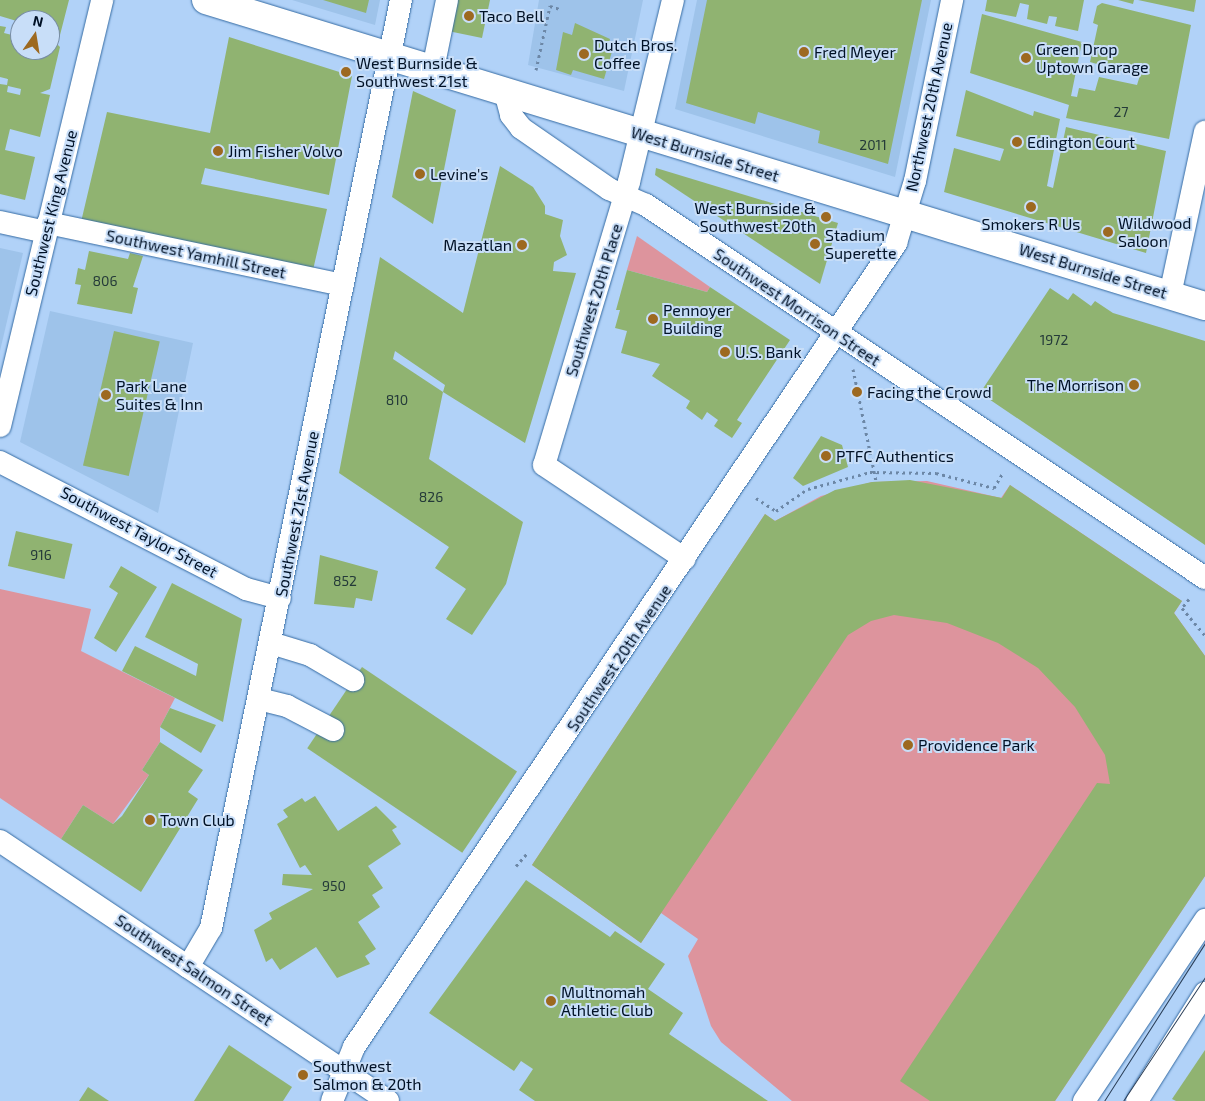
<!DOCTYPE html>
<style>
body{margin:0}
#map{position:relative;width:1205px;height:1101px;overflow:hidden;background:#b1d2f8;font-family:"Exo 2",sans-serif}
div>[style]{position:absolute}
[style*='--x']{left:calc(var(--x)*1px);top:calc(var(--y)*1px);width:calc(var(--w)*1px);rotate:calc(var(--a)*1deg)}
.built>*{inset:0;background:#9ec3ea}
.green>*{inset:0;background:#dd949d}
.building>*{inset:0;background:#90b371;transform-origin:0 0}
.path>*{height:3px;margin-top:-1.5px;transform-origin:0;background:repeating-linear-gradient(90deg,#6c87a6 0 2.5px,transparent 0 6.5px)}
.roads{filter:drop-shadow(0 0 1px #356ba3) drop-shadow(0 0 1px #356ba3)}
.minor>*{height:22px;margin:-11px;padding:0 11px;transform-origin:11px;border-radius:11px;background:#fff}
.major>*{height:28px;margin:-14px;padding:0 14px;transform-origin:14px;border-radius:14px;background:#fff}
.tram>*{height:1px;margin:-0.5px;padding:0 0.5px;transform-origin:0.5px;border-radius:0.5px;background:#2a3e57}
.dots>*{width:14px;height:14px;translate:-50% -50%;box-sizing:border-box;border:2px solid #c8def8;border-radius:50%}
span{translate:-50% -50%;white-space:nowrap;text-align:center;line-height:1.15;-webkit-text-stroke:4px #c8def8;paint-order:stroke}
.number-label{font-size:14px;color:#243a39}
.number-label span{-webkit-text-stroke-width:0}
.poi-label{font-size:16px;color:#001126}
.left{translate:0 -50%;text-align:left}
.right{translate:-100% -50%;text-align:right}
.street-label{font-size:16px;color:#001126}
.north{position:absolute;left:10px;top:10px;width:50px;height:50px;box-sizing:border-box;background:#c8def8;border:1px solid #788ca4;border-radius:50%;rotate:13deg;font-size:14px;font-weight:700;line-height:20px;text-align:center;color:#001126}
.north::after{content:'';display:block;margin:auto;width:18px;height:22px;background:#9d6920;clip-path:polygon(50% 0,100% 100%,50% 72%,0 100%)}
</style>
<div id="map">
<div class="built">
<i style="clip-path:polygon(292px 0,380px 0,375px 25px)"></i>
<i style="clip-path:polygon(539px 0,643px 0,624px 91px,528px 65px)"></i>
<i style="clip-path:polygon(697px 0,931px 0,895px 177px,675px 109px)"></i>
<i style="clip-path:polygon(0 248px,23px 253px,0 351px)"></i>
<i style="clip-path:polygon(50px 311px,193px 343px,158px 513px,20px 442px)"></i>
</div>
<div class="green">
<i style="clip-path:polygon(637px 236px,710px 287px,707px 292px,627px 270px)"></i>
<i style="clip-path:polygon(927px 481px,1001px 498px,1010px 485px,1182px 601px,1174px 613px,1205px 656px,1205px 876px,1055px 1101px,792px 1101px,721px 1042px,711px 1026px,688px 956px,698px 939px,661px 913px,641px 943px,532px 865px,765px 514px,775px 521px,821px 496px,872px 482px)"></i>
<i style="clip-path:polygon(0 589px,91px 609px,81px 651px,175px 698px,160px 727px,160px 742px,142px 770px,149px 775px,113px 824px,83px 805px,61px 839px,0 798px)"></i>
</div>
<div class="building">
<i style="clip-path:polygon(0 0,69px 0,60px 35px,50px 32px,50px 20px,20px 22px,0 16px)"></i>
<i style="clip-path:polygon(323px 0,369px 0,366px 13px)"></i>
<i style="clip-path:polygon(454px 0,490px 0,482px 38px,448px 31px)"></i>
<i style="clip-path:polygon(707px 0,922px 0,888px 164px,818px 143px,820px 131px,758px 112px,755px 124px,686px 103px)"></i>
<i style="clip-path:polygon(987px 0,1084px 0,1078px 31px,1055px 26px,1057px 17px,1049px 16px,1047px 24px,1027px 19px,1029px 5px,1020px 3px,1016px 17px,985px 11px)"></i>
<i style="clip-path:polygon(1118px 0,1134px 0,1133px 4px)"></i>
<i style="clip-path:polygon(1138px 0,1196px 0,1194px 12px)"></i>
<i style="clip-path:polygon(1102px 3px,1191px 25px,1169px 139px,1066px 118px,1069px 105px,970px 73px,982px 14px,1082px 42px,1071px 96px,1077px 97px,1079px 88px,1095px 91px,1099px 77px,1137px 85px,1141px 72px,1128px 73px,1090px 62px,1098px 25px,1093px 23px,1097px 6px)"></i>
<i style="clip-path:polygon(575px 23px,610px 39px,608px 47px,613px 48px,604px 79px,573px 70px,571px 75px,556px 70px,563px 32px,572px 35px)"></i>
<i style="clip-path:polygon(evenodd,0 26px,6px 27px,4px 33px,20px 37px,20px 50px,50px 50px,50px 37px,60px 47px,50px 89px,40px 93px,50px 95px,40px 137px,10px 129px,5px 150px,35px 157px,25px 200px,0 194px,0 84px,7px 85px,8px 79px,0 77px,0 26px,8px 86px,21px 89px,20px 95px,7px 92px,8px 86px)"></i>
<i style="clip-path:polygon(229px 37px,352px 76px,329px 195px,205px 168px,201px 184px,327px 209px,313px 270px,81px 222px,107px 112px,210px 133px)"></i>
<i style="clip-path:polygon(966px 90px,1033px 116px,1034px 111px,1060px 119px,1047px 186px,1053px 188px,1066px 127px,1166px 151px,1146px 253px,944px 192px,954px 148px,1000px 161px,1004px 149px,956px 136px)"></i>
<i style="clip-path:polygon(413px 91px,456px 110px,433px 224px,392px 197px)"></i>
<i style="clip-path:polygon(evenodd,500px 166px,533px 187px,545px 206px,545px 214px,563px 220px,560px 236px,567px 255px,554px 262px,553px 271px,576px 273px,525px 443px,443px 392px,429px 459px,523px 522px,506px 584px,472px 635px,446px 619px,466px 589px,435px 568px,449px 547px,339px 473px,380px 257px,463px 313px,500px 166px,395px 351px,445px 385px,443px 392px,393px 359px,395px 351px)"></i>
<i style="clip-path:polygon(656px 168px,838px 223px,820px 284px,655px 175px)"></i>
<i style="clip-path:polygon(89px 251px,128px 259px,130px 253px,143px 256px,133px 287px,138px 288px,132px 314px,77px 304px,81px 285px,75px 284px,78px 268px,85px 270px)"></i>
<i style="clip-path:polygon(627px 270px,707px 292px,710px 287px,790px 340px,737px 420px,742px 423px,732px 438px,714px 426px,718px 420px,707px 412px,702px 420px,686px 408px,690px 401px,652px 376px,660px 364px,621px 353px,627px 331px,615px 328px,620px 310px,616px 310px)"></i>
<i style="clip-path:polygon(1050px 288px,1068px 300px,1073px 293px,1091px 306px,1095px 301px,1113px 313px,1205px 341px,1205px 545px,980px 393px)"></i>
<i style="left:114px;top:331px;width:47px;height:138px;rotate:13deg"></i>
<i style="clip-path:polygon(821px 436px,842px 445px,848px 467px,803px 486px,793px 478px)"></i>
<i style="clip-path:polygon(910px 480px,1002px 498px,1010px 485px,1182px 601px,1174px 613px,1205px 656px,1205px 876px,1055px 1101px,930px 1101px,900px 1081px,1097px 783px,1110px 784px,1105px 755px,1075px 707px,1038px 668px,998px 643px,947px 623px,894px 615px,871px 621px,848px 635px,641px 943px,532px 865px,765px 514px,775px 521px,835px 490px,872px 482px)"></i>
<i style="left:16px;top:531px;width:58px;height:36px;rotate:13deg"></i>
<i style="clip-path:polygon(320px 555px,378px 571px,372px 601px,356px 598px,354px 608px,314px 604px)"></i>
<i style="clip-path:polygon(121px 566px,157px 587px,116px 652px,94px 638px,118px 593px,109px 587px)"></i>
<i style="clip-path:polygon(172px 583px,242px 619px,223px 722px,122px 671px,135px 646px,196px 676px,198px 664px,145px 637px)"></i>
<i style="left:362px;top:667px;width:187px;height:98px;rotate:34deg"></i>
<i style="clip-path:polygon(170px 708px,216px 725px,201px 753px,160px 727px)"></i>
<i style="clip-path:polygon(160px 742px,203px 770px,188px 792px,198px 799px,141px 892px,61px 839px,83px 805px,113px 824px,122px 816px,149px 775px,142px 770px)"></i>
<i style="clip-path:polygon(315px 796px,338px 831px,376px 806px,397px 827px,392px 830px,401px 844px,368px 866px,383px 888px,372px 895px,380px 907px,358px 922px,376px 949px,365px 956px,370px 964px,337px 978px,316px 947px,280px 970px,272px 958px,266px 962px,254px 930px,272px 919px,269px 913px,313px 889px,282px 885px,283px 874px,312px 875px,305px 865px,300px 868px,277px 824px,288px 817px,283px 810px,302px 798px,305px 802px)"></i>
<i style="clip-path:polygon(526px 880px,610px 937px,615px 931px,665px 964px,648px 989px,683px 1013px,669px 1034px,768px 1101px,535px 1101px,519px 1090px,533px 1069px,521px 1061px,514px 1071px,429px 1013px)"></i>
<i style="clip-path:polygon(229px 1045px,292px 1087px,283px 1101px,194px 1101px)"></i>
<i style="clip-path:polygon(1205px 1050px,1205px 1101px,1176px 1101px,1172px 1099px)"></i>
<i style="clip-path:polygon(88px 1087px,109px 1101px,79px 1101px)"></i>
</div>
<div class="path">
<i style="--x:536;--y:70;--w:66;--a:-77.7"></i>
<i style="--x:550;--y:6;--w:10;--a:17"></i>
<i style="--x:853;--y:369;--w:114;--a:78.4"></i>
<i style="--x:756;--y:498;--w:24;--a:33"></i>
<i style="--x:776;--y:511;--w:39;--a:-35"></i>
<i style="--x:808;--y:489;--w:64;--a:-15.3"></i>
<i style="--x:870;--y:472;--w:66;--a:0.9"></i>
<i style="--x:936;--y:473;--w:60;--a:14.5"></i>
<i style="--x:994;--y:488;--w:16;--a:-60"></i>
<i style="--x:1189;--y:599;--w:11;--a:128"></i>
<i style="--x:1182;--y:608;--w:35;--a:50"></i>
<i style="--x:516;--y:866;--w:18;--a:-49"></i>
</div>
<div class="roads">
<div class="minor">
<i style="--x:673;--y:0;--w:187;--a:103.6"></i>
<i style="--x:629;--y:182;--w:295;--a:106.7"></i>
<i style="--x:544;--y:465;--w:169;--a:33.7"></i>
<i style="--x:433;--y:69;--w:70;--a:-78.5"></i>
<i style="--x:505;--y:92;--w:24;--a:75"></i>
<i style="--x:511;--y:115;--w:16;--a:52"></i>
<i style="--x:521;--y:128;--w:107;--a:34.7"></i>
<i style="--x:609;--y:189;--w:40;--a:23.4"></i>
<i style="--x:646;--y:205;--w:672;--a:33.71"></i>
<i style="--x:0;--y:222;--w:47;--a:12.3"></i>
<i style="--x:48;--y:223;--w:301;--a:11.9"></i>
<i style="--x:1170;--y:295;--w:167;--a:-77.9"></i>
<i style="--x:0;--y:426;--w:438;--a:-76.5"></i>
<i style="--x:0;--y:462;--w:277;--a:27.3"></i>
<i style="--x:246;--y:589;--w:35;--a:15"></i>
<i style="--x:271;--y:643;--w:41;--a:17.1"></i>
<i style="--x:310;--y:655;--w:50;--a:30.2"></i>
<i style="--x:259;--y:699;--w:29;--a:14"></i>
<i style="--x:287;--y:706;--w:52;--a:27.6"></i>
<i style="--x:0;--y:841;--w:467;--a:33.8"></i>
<i style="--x:188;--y:967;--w:45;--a:-59.5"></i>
<i style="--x:211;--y:928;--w:947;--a:-78.43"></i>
<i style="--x:332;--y:1101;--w:58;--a:-67.8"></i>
<i style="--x:354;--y:1047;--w:970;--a:-56.01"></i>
<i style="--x:896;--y:243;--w:65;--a:-73"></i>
<i style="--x:915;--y:181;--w:185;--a:-78.4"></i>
<i style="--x:1084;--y:1101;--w:218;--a:-56.2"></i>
<i style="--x:1137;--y:1101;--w:128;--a:-57.8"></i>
</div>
<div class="major">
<i style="--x:206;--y:0;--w:1045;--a:17.03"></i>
</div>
</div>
<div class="tram">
<i style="--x:1104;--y:1101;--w:188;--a:-57.4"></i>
<i style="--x:1123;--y:1101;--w:149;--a:-56.5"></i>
</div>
<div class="dots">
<i style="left:469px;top:16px;background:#9d6920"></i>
<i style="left:804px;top:52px;background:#9d6920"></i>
<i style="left:584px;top:54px;background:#9d6920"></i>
<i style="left:1026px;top:58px;background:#9d6920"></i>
<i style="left:346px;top:72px;background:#9d6920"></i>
<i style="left:1017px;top:142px;background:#9d6920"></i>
<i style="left:218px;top:151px;background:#9d6920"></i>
<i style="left:420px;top:174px;background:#9d6920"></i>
<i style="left:1031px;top:207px;background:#9d6920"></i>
<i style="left:826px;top:217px;background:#9d6920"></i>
<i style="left:1108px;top:232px;background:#9d6920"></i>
<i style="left:815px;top:244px;background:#9d6920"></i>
<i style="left:522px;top:245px;background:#9d6920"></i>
<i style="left:653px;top:319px;background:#9d6920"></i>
<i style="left:725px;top:352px;background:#9d6920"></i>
<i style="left:1134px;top:385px;background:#9d6920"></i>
<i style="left:857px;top:392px;background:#9d6920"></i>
<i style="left:106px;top:395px;background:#9d6920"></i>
<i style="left:826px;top:456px;background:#9d6920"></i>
<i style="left:908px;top:745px;background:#9d6920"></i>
<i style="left:150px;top:820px;background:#9d6920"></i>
<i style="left:551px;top:1001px;background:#9d6920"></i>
<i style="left:303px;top:1075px;background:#9d6920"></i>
</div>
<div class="number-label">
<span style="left:1121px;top:112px">27</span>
<span style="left:873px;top:145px">2011</span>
<span style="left:105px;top:281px">806</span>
<span style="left:1054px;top:340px">1972</span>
<span style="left:397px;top:400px">810</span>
<span style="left:431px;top:497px">826</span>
<span style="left:41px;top:555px">916</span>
<span style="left:345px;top:581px">852</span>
<span style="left:334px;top:886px">950</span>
</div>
<div class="poi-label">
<span class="left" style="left:479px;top:16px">Taco Bell</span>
<span class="left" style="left:594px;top:54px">Dutch Bros.<br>Coffee</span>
<span class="left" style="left:1036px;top:58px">Green Drop<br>Uptown Garage</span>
<span class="left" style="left:814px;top:52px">Fred Meyer</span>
<span class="left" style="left:356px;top:72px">West Burnside &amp;<br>Southwest 21st</span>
<span class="left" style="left:1027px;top:142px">Edington Court</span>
<span class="left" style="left:228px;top:151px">Jim Fisher Volvo</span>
<span class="left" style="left:430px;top:174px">Levine's</span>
<span class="right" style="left:816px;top:217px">West Burnside &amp;<br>Southwest 20th</span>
<span class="left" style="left:1118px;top:232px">Wildwood<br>Saloon</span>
<span style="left:1031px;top:224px">Smokers R Us</span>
<span class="left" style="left:825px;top:244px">Stadium<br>Superette</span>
<span class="right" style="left:512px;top:245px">Mazatlan</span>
<span class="left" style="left:663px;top:319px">Pennoyer<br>Building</span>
<span class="left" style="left:735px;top:352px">U.S. Bank</span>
<span class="right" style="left:1124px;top:385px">The Morrison</span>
<span class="left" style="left:116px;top:395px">Park Lane<br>Suites &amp; Inn</span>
<span class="left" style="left:867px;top:392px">Facing the Crowd</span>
<span class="left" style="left:836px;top:456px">PTFC Authentics</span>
<span class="left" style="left:918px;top:745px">Providence Park</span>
<span class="left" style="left:160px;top:820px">Town Club</span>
<span class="left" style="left:561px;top:1001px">Multnomah<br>Athletic Club</span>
<span class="left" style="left:313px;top:1075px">Southwest<br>Salmon &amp; 20th</span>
</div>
<div class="street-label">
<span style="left:929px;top:107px;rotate:-78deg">Northwest 20th Avenue</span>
<span style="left:705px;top:154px;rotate:17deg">West Burnside Street</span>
<span style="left:51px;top:213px;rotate:-76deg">Southwest King Avenue</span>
<span style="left:196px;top:254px;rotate:12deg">Southwest Yamhill Street</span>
<span style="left:1093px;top:271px;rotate:17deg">West Burnside Street</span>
<span style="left:594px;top:300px;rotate:-73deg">Southwest 20th Place</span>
<span style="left:797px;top:307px;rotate:34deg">Southwest Morrison Street</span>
<span style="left:297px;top:514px;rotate:-79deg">Southwest 21st Avenue</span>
<span style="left:139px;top:532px;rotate:28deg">Southwest Taylor Street</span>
<span style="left:619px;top:658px;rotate:-56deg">Southwest 20th Avenue</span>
<span style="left:194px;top:970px;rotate:34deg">Southwest Salmon Street</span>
</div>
<div class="north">N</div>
</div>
